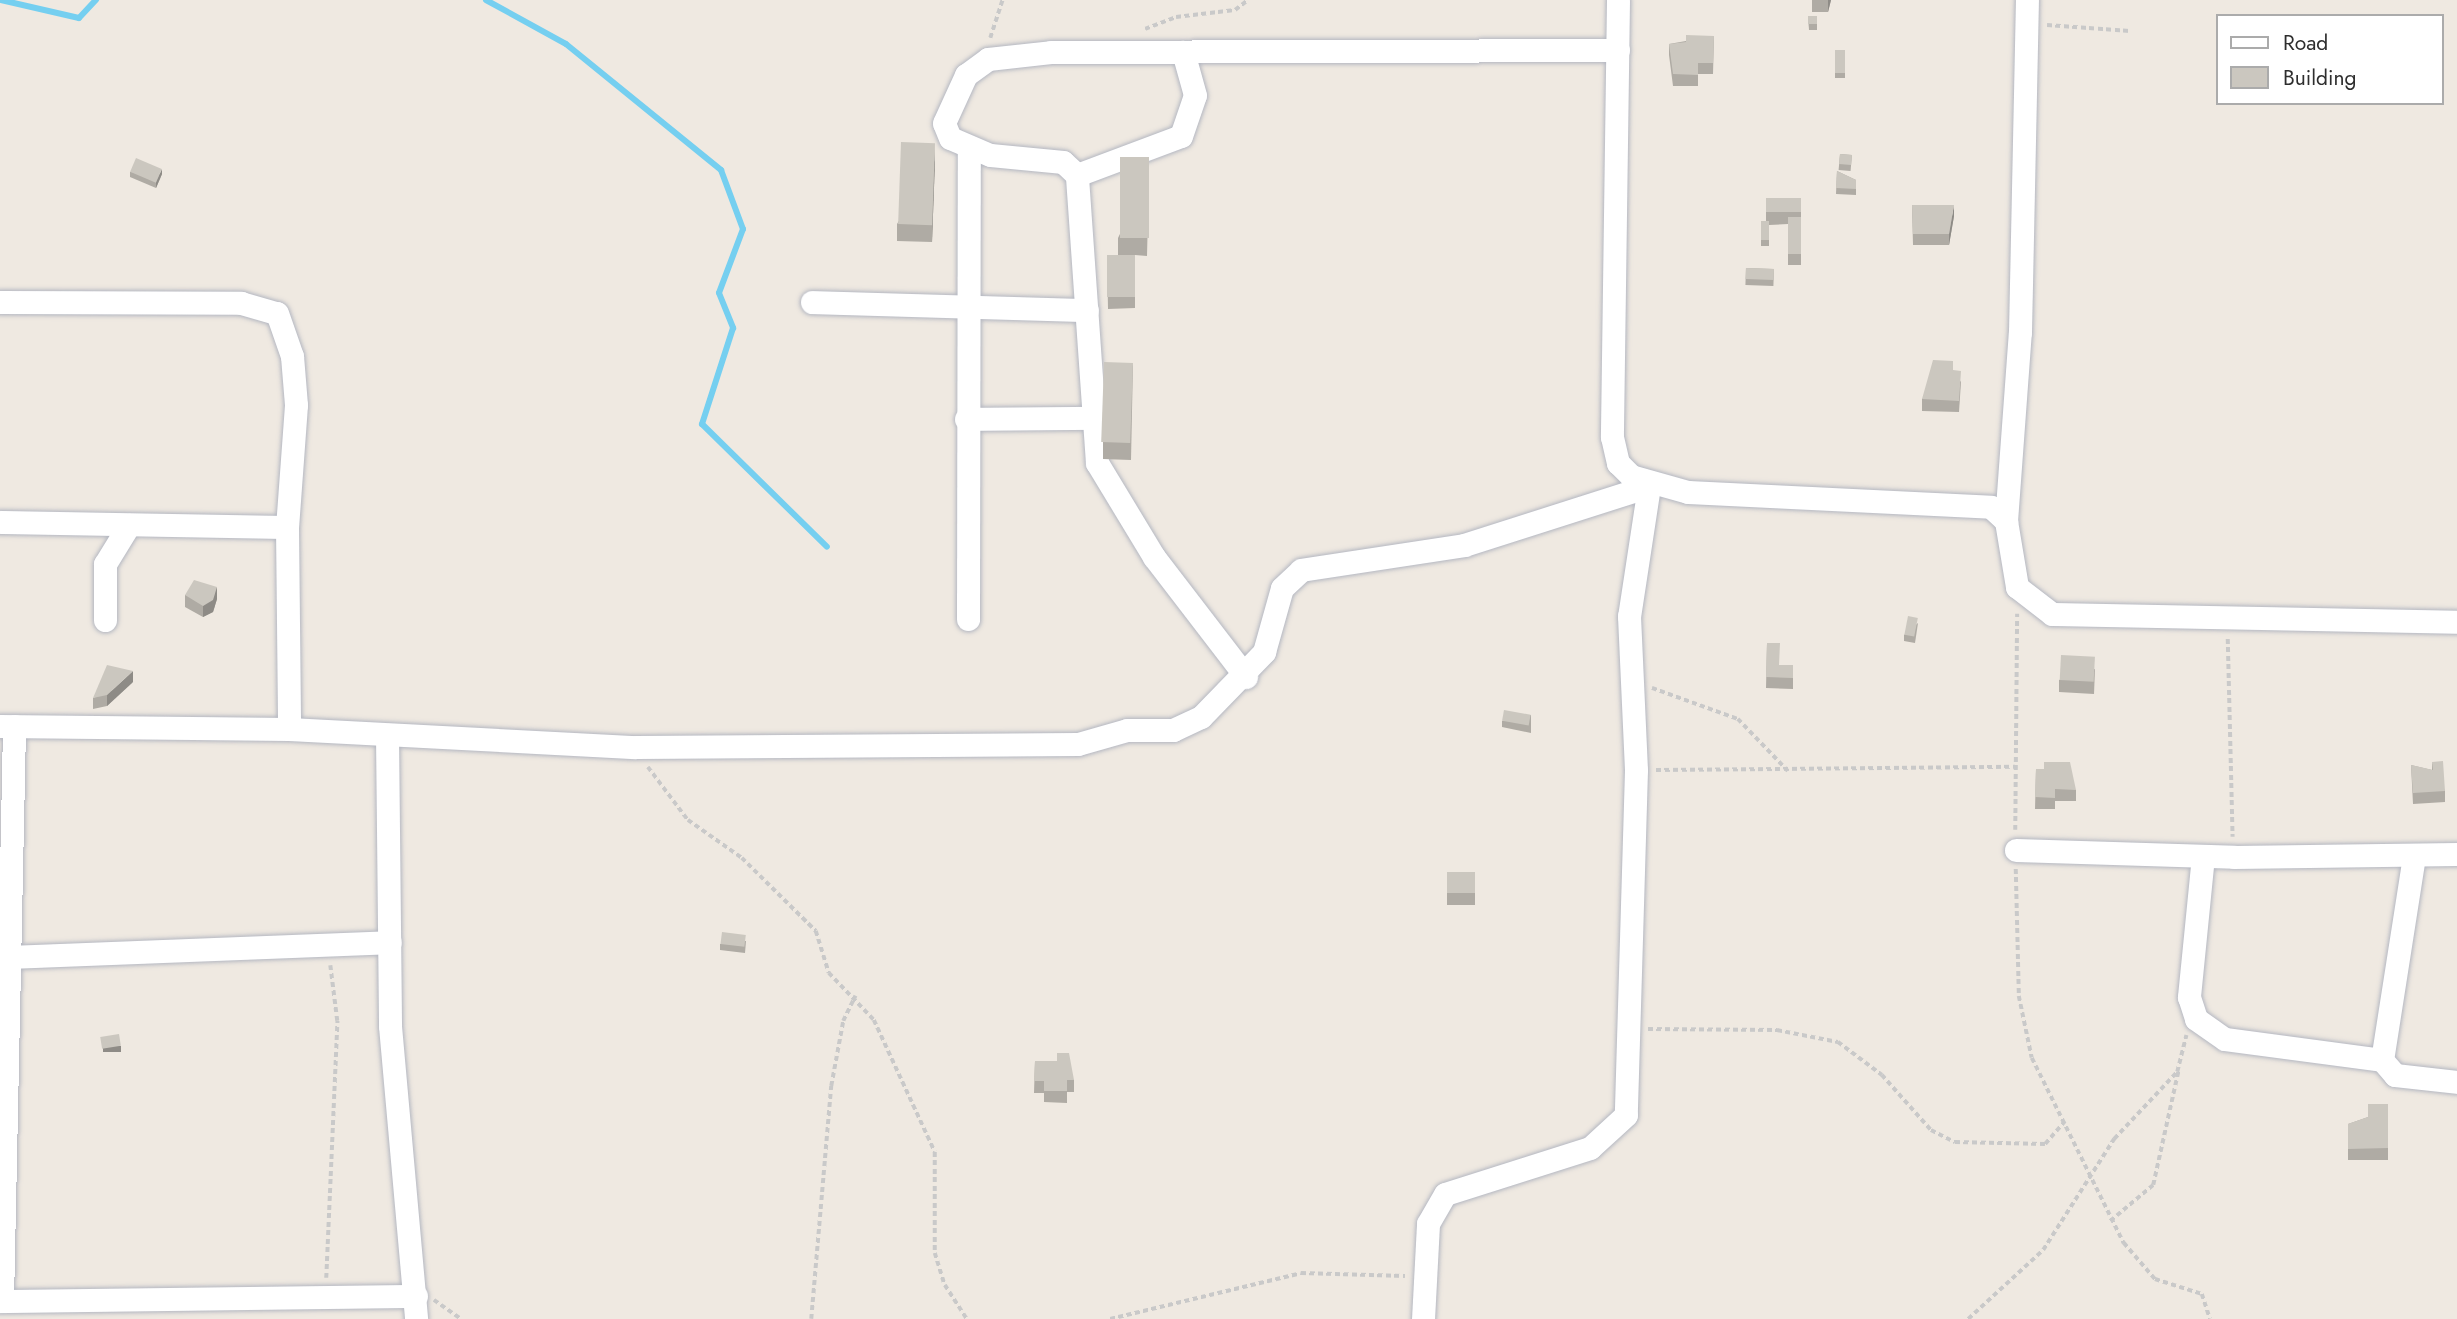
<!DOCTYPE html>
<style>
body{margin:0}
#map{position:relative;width:2457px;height:1319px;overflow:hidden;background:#efe9e1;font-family:Jost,sans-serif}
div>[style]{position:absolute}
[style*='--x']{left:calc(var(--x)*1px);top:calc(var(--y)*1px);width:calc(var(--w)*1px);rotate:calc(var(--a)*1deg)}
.stream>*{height:6px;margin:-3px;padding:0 3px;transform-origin:3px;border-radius:3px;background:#75cff0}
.path>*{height:3.5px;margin-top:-1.75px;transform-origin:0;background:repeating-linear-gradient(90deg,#c9c9c9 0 5px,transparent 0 8.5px)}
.roads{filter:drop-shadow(0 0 2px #b4b7c1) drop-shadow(0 0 2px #b4b7c1)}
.minor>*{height:23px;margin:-11.5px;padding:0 11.5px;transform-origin:11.5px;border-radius:11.5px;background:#fff}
.wall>*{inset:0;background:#afaba4;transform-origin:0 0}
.shaded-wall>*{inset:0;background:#8e8b86;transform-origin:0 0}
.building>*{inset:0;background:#cbc7bf;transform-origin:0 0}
span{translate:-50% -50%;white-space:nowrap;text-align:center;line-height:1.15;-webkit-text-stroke:7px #fff;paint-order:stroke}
.legend{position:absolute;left:2216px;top:14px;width:228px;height:91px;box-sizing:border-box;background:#fff;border:2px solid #ababab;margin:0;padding:9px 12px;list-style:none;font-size:21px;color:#2e2e2e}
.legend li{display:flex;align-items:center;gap:14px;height:35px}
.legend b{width:35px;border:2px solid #ababab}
</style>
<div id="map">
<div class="stream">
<i style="--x:1;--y:0;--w:80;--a:13"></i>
<i style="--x:79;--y:18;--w:25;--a:-47"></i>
<i style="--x:486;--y:0;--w:91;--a:28.8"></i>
<i style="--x:566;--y:44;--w:200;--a:39.1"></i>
<i style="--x:721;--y:170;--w:63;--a:69.6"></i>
<i style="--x:743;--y:229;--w:68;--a:110.6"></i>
<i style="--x:719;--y:293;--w:38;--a:68"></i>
<i style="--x:733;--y:328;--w:101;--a:107.9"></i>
<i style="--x:702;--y:424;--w:175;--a:44.5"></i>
</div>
<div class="path">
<i style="--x:2047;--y:25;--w:83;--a:4.1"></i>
<i style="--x:1145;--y:29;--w:33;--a:-21"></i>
<i style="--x:1176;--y:17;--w:59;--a:-6.8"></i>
<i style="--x:1235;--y:10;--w:16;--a:-38"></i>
<i style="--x:990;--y:38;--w:40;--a:-72"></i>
<i style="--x:2228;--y:639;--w:198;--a:88.6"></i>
<i style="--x:1652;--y:688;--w:91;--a:19.8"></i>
<i style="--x:1738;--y:719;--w:72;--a:46.1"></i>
<i style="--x:648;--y:767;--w:66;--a:53"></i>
<i style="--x:688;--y:820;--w:66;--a:35.1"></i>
<i style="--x:742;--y:858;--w:104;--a:44.6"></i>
<i style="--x:816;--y:931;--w:44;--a:72.8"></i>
<i style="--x:829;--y:973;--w:65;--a:46.2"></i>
<i style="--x:874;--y:1020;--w:145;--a:65.2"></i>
<i style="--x:935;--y:1152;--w:101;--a:90"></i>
<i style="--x:935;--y:1253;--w:34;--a:73"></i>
<i style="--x:945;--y:1285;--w:40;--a:57.1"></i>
<i style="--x:1656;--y:770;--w:359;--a:-0.5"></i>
<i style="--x:2015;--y:830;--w:216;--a:-89.5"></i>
<i style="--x:2016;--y:869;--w:127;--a:88.6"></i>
<i style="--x:2019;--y:996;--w:63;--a:78.2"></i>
<i style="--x:2032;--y:1058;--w:207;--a:63.6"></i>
<i style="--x:2124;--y:1243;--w:48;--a:49.3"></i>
<i style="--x:2155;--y:1279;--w:49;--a:17.7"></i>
<i style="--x:2202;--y:1294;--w:26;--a:72"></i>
<i style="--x:1648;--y:1029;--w:129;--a:0.4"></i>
<i style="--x:1777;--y:1030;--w:62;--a:11.1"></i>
<i style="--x:1838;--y:1042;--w:55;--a:36.9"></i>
<i style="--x:1882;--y:1075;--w:74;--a:48.3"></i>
<i style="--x:1931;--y:1130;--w:27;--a:27"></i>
<i style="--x:1955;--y:1142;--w:90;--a:1.3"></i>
<i style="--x:2045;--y:1144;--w:30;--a:-49"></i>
<i style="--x:2110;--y:1221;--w:56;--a:-39.9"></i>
<i style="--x:2153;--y:1185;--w:116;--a:-77.5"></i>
<i style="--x:326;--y:1278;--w:257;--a:-87.5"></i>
<i style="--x:337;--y:1021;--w:56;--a:-97.1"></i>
<i style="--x:434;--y:1300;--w:33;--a:35"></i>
<i style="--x:811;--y:1319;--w:234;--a:-85.1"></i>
<i style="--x:831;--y:1086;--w:66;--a:-79.5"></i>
<i style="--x:843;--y:1021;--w:28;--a:-64"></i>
<i style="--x:1110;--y:1319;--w:196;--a:-13.5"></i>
<i style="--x:1301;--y:1273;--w:104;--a:1.7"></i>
<i style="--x:1968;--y:1319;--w:102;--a:-42.6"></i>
<i style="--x:2043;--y:1250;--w:132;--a:-57.4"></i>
<i style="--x:2114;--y:1139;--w:92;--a:-46.8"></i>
<i style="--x:2177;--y:1072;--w:38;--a:-76"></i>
</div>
<div class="roads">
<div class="minor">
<i style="--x:1618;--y:0;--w:437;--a:90.8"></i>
<i style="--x:1612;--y:437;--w:27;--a:77"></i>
<i style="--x:1618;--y:463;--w:18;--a:45"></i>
<i style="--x:1631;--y:476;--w:59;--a:15.7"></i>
<i style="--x:1688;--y:492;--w:303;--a:2.8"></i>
<i style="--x:1991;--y:507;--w:21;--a:43"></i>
<i style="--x:2006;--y:521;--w:67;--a:80.5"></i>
<i style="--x:2017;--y:587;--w:44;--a:37.6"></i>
<i style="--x:2052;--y:614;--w:405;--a:1.1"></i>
<i style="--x:1077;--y:175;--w:111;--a:-20.6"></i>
<i style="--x:1181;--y:136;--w:43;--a:-71.1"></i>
<i style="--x:1195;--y:95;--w:45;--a:-105.6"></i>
<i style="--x:0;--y:302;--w:241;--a:0.2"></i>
<i style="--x:241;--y:303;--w:37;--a:16"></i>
<i style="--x:277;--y:313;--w:46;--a:70.8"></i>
<i style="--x:292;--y:356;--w:49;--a:85.3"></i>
<i style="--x:296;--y:405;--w:122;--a:94.2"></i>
<i style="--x:287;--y:527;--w:202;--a:89.4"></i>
<i style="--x:812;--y:302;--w:275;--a:1.7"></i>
<i style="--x:966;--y:419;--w:124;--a:-0.5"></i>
<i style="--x:2006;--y:521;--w:190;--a:-85.8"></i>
<i style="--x:2020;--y:332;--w:332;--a:-88.8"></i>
<i style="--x:0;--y:522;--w:287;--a:1"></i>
<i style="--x:968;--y:619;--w:471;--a:-89.9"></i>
<i style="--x:105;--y:620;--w:56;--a:-90"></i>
<i style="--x:105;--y:564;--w:46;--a:-58.4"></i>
<i style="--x:1246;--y:677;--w:151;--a:-127.5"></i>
<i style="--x:1154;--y:557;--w:110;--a:-121.2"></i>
<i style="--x:1097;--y:463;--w:289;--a:-94"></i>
<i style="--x:1077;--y:175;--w:19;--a:-137"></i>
<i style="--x:1063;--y:162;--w:73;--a:-174.5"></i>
<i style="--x:990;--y:155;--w:43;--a:-157"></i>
<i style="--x:950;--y:138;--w:16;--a:-112"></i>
<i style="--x:944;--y:123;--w:53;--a:-65.4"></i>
<i style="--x:966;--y:75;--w:27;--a:-36"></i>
<i style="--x:988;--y:59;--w:63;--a:-6.3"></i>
<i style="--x:1051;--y:52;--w:567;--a:-0.2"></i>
<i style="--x:0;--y:726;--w:289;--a:0.6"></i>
<i style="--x:289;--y:729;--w:347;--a:3"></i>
<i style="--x:636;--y:747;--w:442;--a:-0.4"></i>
<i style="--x:1078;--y:744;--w:51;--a:-15.9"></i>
<i style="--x:1127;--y:730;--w:46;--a:0"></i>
<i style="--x:1173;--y:730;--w:31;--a:-25"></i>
<i style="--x:1201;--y:717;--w:91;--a:-45.9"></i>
<i style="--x:1264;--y:652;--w:66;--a:-74.3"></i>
<i style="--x:1282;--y:588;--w:26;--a:-43"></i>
<i style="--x:1301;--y:570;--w:165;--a:-8.7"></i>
<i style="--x:1464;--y:545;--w:194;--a:-17.7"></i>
<i style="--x:1649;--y:486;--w:132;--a:98.7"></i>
<i style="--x:1629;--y:616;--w:154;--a:87.4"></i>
<i style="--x:1636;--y:770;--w:345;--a:91.7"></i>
<i style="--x:1626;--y:1115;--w:49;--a:137.5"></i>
<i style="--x:1590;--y:1148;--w:152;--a:162.4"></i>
<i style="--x:1445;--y:1194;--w:34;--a:120"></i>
<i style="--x:1428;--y:1224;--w:95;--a:93"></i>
<i style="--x:387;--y:735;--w:291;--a:89.4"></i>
<i style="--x:390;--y:1026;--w:294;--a:84.9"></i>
<i style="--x:2016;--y:850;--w:218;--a:1.8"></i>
<i style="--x:2234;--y:857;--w:223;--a:-0.8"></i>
<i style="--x:2203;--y:856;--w:142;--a:95.7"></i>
<i style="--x:2189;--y:997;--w:23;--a:72"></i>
<i style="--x:2196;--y:1019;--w:35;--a:35"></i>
<i style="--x:2225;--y:1039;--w:158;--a:7.6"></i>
<i style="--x:2414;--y:856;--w:206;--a:98.9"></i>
<i style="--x:2382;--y:1060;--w:20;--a:49"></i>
<i style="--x:2395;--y:1075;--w:62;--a:6.4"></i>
<i style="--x:7;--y:957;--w:383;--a:-2.2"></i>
<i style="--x:0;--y:1301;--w:416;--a:-0.7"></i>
<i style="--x:2;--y:1301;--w:575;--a:-88.8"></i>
</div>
</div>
<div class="wall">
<i style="clip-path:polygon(1812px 0,1831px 0,1828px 12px,1812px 12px)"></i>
<i style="clip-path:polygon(1808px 16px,1817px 24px,1817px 30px,1809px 30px)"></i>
<i style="clip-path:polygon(1714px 36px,1713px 74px,1698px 74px,1698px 86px,1673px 86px,1669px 55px,1669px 44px)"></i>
<i style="left:1835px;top:50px;width:10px;height:28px"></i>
<i style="left:1840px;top:154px;width:12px;height:16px;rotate:5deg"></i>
<i style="clip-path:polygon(935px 160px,932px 242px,897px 241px,897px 224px)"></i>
<i style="clip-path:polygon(1837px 171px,1856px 180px,1856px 195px,1836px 194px)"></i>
<i style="clip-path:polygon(130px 172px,162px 174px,156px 188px,130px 177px)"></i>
<i style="clip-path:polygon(1149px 174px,1147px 256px,1135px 255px,1135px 308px,1108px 309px,1107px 255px,1130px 255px,1118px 255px,1118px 238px)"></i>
<i style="clip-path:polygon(1801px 198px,1801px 265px,1788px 265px,1788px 224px,1769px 225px,1769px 246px,1761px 246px,1761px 221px,1766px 221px,1766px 199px)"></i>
<i style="clip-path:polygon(1912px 205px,1954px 216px,1949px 245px,1913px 245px)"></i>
<i style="left:1746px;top:268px;width:28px;height:17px;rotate:2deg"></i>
<i style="clip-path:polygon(1133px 363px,1131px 460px,1103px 459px,1103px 442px)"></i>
<i style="clip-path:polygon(1953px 370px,1961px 382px,1959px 412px,1922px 411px,1922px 399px)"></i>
<i style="clip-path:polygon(185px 595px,217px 599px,213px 612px,203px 617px,185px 607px)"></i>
<i style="clip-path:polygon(1918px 623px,1915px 643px,1904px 641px,1904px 635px)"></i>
<i style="clip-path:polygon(1767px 643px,1779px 665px,1793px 665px,1793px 689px,1766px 688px)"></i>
<i style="clip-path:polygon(2095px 669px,2094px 694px,2059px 692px,2059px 680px)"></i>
<i style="clip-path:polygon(133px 682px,107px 706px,93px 709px,93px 698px)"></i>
<i style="clip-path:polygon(1531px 715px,1531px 733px,1502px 727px,1502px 721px)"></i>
<i style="clip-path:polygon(2432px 762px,2445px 791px,2445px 802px,2413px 804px,2411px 765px,2432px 770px)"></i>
<i style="clip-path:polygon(2036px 769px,2076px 790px,2076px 801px,2055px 801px,2055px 809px,2035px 809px)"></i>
<i style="left:1475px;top:872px;width:33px;height:28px;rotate:90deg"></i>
<i style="clip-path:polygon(746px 941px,745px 953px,720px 950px,720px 944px)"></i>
<i style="clip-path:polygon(1035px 1061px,1074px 1080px,1074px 1092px,1067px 1092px,1067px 1103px,1044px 1102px,1044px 1093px,1034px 1093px)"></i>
<i style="clip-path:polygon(2388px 1104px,2388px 1160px,2348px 1160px,2348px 1124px,2368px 1117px)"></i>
</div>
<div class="shaded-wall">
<i style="clip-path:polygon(1828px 0,1831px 0,1828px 12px)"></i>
<i style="clip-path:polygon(935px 143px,935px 160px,932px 242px,932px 226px)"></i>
<i style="clip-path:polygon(162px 169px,162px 174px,156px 188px,156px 182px)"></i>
<i style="clip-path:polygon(1954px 205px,1954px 216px,1949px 245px,1949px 234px)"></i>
<i style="clip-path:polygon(217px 587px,217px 599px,213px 612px,203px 617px,203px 606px)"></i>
<i style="clip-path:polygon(133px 671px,133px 682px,107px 706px,107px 695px)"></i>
<i style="left:121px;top:1046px;width:6px;height:18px;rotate:90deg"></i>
</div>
<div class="building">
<i style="left:1808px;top:16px;width:9px;height:8px"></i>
<i style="clip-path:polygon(1686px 35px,1714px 36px,1713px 63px,1698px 63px,1698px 75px,1673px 74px,1669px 44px,1686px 42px)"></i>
<i style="left:1835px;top:50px;width:10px;height:23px"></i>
<i style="left:901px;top:142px;width:34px;height:82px;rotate:2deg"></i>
<i style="left:1840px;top:154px;width:12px;height:10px;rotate:5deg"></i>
<i style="left:1120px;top:157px;width:29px;height:81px"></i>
<i style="left:136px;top:158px;width:28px;height:15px;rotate:23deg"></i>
<i style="clip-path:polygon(1837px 171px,1856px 180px,1856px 189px,1836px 188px)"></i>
<i style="left:1801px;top:198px;width:14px;height:35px;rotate:90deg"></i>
<i style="clip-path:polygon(1912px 205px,1954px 205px,1949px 234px,1913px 234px)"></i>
<i style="left:1788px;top:217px;width:13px;height:37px"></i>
<i style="left:1761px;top:221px;width:8px;height:19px"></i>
<i style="left:1107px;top:255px;width:28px;height:42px"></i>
<i style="left:1746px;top:268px;width:28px;height:11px;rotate:2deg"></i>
<i style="clip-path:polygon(1933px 360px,1953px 361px,1953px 370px,1961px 371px,1959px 401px,1922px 399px)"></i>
<i style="left:1104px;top:362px;width:29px;height:80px;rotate:2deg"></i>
<i style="clip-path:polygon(194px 580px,217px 587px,213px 600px,203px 606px,185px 595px)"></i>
<i style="left:1908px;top:616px;width:10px;height:19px;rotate:11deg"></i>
<i style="clip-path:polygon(1767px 643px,1780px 643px,1779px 665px,1793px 665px,1793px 678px,1766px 677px)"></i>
<i style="left:2061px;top:655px;width:34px;height:25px;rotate:3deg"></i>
<i style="clip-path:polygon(107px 665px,133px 671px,107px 695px,93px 698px)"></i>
<i style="left:1504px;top:710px;width:27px;height:11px;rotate:10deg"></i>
<i style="clip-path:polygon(2443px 761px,2445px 791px,2413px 793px,2411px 765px,2433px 770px,2432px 762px)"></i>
<i style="clip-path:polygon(2044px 762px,2070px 762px,2076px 790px,2055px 789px,2055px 798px,2035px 797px,2036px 769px,2044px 769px)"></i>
<i style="left:1475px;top:872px;width:21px;height:28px;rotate:90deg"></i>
<i style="left:722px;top:932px;width:24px;height:12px;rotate:7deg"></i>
<i style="left:119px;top:1034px;width:12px;height:19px;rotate:81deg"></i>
<i style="clip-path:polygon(1057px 1053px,1069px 1053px,1074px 1080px,1067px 1080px,1067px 1091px,1044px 1091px,1044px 1081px,1034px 1081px,1035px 1061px,1057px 1061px)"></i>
<i style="clip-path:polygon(2368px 1104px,2388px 1104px,2388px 1148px,2348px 1149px,2348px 1124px,2368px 1117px)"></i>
</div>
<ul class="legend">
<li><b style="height:9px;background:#fff"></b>Road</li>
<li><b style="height:19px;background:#cbc7bf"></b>Building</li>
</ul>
</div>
